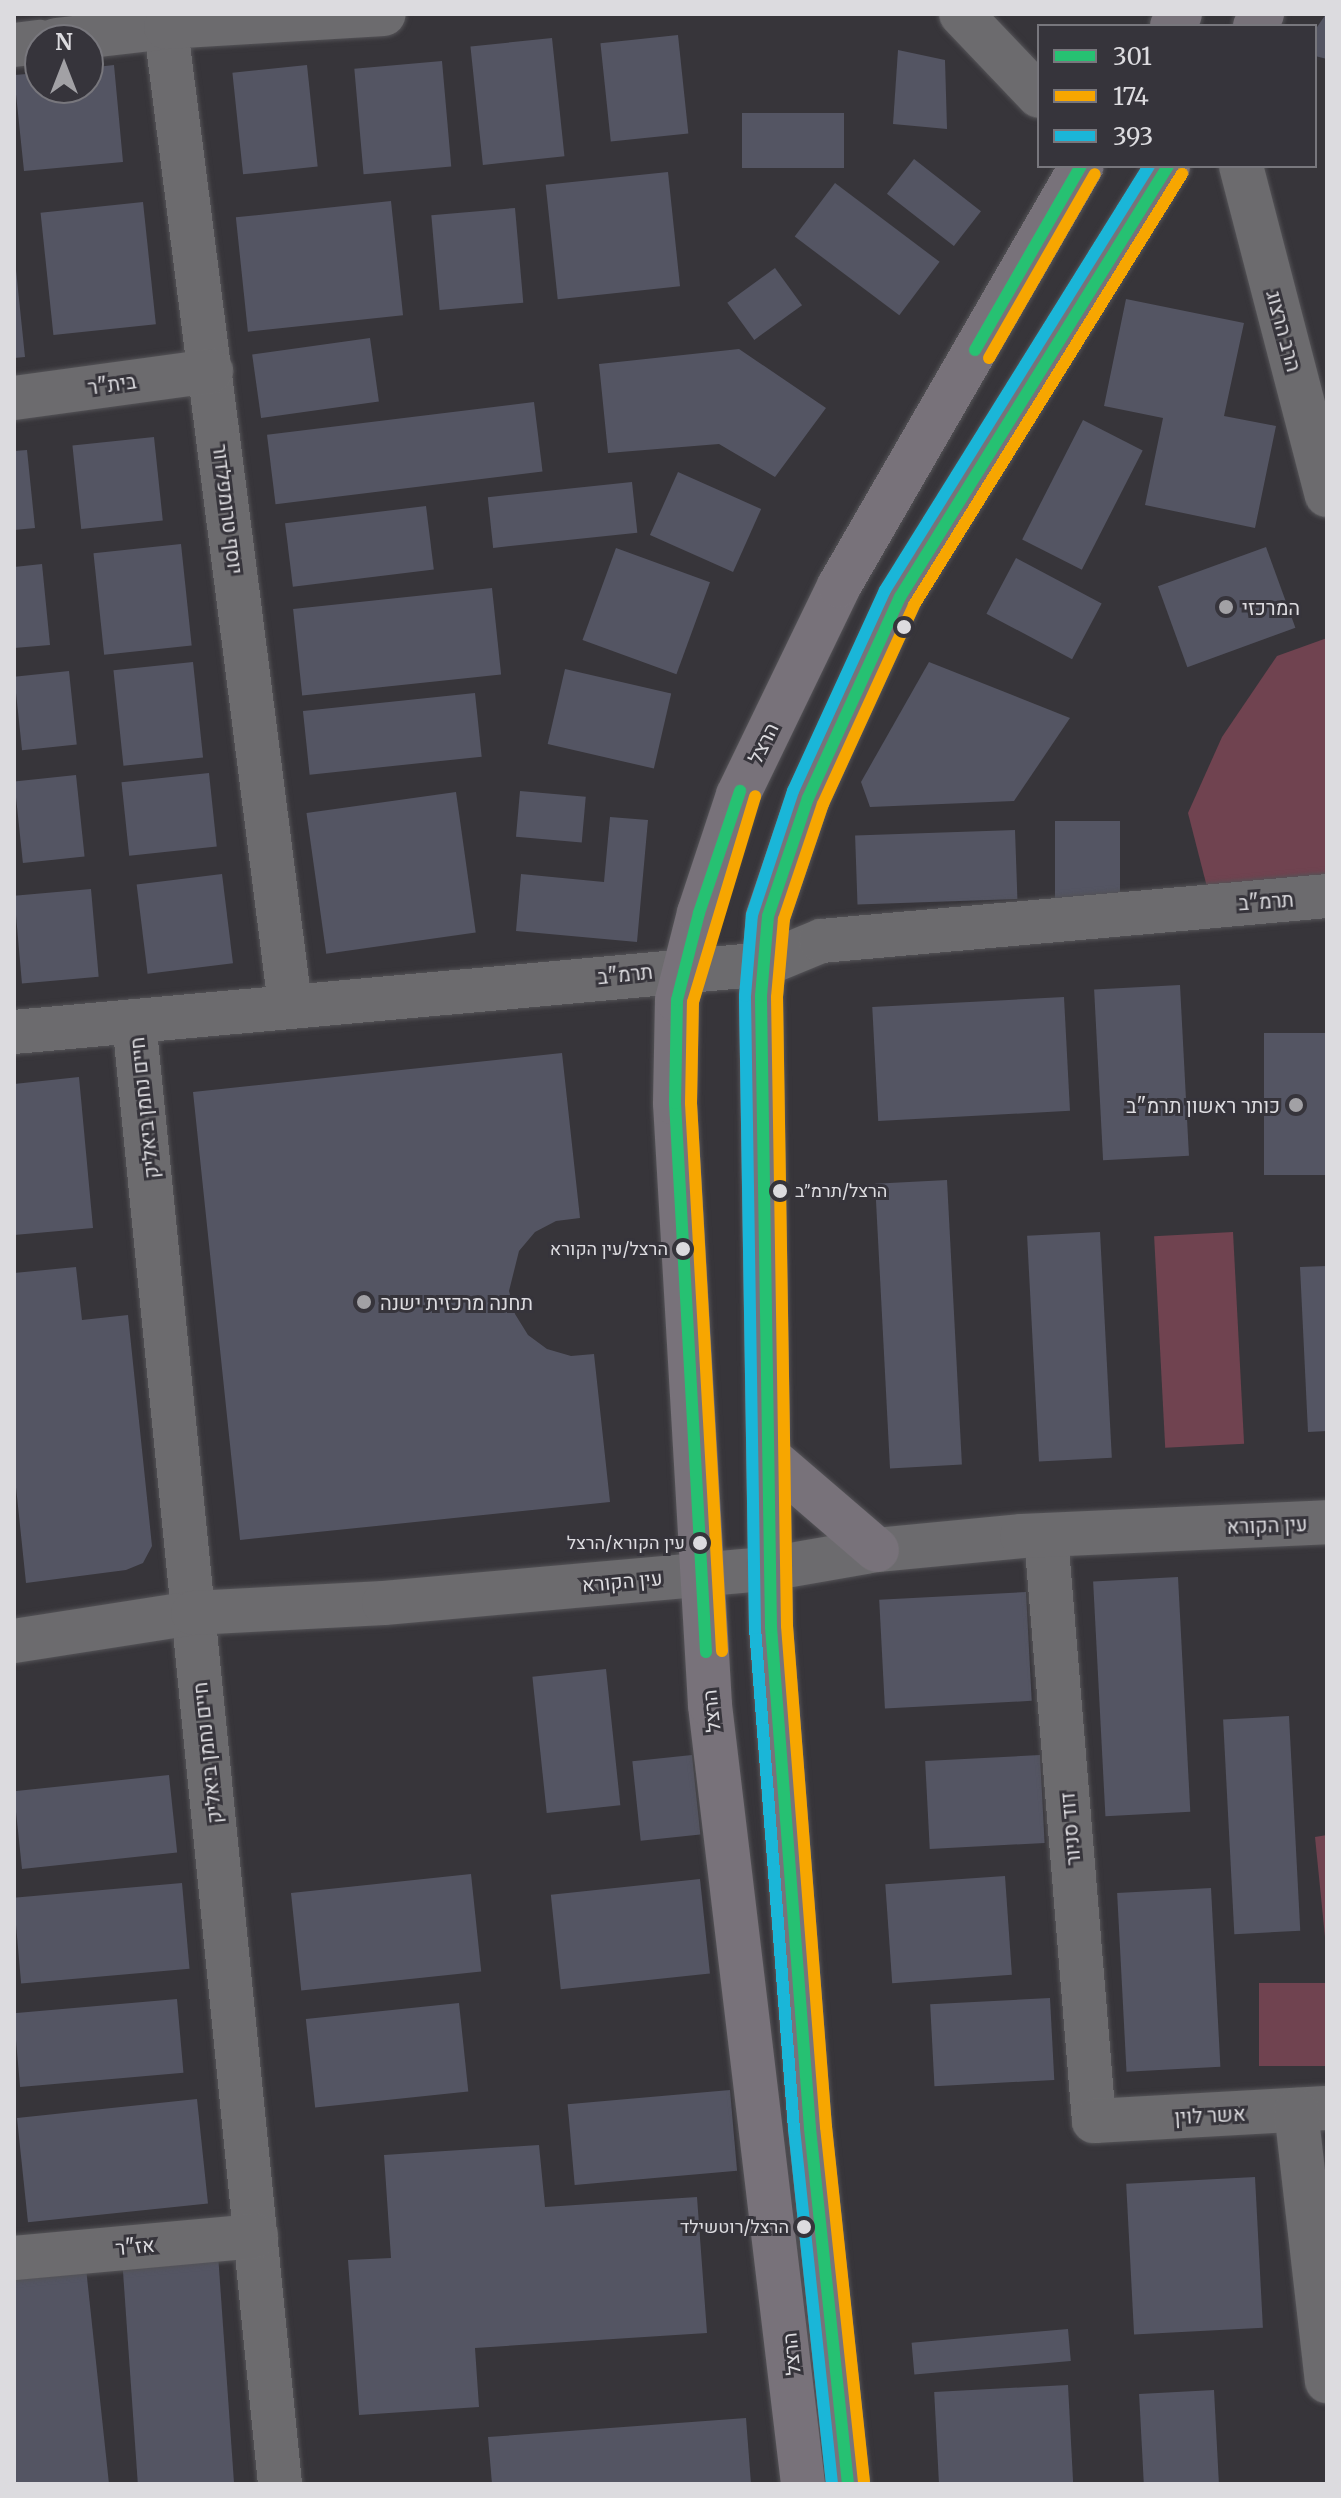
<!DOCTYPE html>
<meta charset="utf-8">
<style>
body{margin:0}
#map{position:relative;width:1341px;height:2498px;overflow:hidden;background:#37353a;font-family:Merriweather,Heebo,serif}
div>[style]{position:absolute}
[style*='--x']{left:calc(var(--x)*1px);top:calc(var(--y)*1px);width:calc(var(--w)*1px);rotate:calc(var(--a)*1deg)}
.green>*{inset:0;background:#704350;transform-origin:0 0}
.building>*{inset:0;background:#545563;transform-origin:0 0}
.roads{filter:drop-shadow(0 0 2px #545357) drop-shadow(0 0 2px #545357)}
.street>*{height:44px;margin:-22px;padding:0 22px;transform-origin:22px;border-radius:22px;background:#6c6b6e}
.primary>*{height:44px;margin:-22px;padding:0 22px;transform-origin:22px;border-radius:22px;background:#78727a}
.bus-1>*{height:12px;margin:-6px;padding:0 6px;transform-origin:6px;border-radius:6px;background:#26c172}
.bus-2>*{height:12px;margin:-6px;padding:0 6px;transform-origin:6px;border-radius:6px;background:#f7a600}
.bus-3>*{height:12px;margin:-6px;padding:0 6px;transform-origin:6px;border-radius:6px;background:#1ab6d8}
.dots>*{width:22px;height:22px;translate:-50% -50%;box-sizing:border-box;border:4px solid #36343b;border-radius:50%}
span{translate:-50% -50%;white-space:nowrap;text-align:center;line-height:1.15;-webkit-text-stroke:6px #36343b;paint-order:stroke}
.bus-label{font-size:18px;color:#dcdbdf}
.left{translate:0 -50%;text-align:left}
.right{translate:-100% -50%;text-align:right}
.street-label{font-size:20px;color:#dcdbdf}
.poi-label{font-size:20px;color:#dcdbdf}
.frame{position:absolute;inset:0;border:16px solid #dcdbdf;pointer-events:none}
.legend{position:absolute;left:1037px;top:24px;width:280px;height:144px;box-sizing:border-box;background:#36343b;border:2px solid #78777d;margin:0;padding:10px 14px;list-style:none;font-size:24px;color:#dcdbdf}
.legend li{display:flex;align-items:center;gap:16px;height:40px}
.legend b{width:40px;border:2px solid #78777d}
.north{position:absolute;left:24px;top:24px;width:80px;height:80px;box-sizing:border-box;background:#36343b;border:2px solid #78777d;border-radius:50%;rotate:0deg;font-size:22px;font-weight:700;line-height:32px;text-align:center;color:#dcdbdf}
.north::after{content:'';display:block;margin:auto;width:28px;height:36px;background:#a2a1a5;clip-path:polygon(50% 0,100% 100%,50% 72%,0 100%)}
</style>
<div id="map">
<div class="green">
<i style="clip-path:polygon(1327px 638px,1327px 880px,1208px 891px,1188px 813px,1222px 737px,1277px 656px)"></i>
<i style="left:1233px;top:1232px;width:212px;height:79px;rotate:87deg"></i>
<i style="clip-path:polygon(1327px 1835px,1327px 1957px,1315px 1837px)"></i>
<i style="left:1327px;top:1983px;width:83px;height:68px;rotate:90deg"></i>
</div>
<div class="building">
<i style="clip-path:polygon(1326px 14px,1327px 14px,1327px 59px,1315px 56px,1315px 30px)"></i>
<i style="left:678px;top:35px;width:99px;height:78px;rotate:84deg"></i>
<i style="left:552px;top:38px;width:119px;height:82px;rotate:84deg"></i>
<i style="clip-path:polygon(898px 50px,945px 60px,947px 129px,893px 124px)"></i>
<i style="left:442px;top:61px;width:106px;height:88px;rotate:85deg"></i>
<i style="clip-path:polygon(114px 65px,123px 162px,24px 171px,14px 75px,40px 73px,40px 88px,88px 88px,88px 68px)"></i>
<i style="left:307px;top:65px;width:102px;height:75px;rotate:84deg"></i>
<i style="left:742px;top:113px;width:102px;height:55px"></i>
<i style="left:914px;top:159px;width:85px;height:44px;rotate:38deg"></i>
<i style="left:668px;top:172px;width:115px;height:123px;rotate:84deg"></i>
<i style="left:835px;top:183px;width:131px;height:67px;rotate:37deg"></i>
<i style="left:391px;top:201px;width:115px;height:156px;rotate:84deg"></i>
<i style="left:143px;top:202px;width:123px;height:103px;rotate:84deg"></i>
<i style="left:515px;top:208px;width:95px;height:84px;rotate:85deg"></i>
<i style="left:775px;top:268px;width:46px;height:59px;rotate:54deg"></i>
<i style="clip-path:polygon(16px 270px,25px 357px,14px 358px,14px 271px)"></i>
<i style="clip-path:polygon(1126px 299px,1244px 323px,1224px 416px,1276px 426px,1255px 528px,1145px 505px,1163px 418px,1104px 406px)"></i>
<i style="left:370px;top:338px;width:64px;height:119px;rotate:82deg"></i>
<i style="clip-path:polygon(739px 349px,826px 408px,775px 477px,719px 444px,608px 453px,599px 364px)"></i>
<i style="left:534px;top:402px;width:70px;height:269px;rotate:83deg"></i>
<i style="left:1083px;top:420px;width:67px;height:134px;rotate:27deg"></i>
<i style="left:154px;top:437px;width:84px;height:82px;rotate:84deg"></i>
<i style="clip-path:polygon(27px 450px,35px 528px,14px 530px,14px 451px)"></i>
<i style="left:678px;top:472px;width:91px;height:69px;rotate:24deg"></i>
<i style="left:632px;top:482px;width:51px;height:145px;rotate:84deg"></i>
<i style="left:426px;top:506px;width:64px;height:142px;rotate:83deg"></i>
<i style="left:181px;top:544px;width:102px;height:88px;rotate:84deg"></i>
<i style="left:1266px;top:547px;width:86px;height:115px;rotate:70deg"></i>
<i style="left:616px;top:548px;width:100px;height:98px;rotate:20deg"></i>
<i style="left:1016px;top:558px;width:97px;height:63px;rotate:28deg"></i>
<i style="clip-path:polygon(42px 564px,50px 645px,14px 648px,14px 567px)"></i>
<i style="left:492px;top:588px;width:87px;height:200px;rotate:84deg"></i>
<i style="left:193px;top:662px;width:96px;height:80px;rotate:84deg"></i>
<i style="clip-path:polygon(929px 662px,1070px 718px,1014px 801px,870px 807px,861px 782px)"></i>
<i style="left:565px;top:669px;width:109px;height:77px;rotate:13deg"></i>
<i style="left:69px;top:671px;width:74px;height:55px;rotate:84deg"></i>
<i style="left:475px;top:693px;width:64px;height:173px;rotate:84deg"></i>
<i style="left:209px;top:773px;width:74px;height:88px;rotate:84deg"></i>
<i style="left:76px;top:775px;width:82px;height:62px;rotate:84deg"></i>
<i style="left:520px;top:791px;width:66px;height:46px;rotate:5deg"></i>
<i style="left:456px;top:792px;width:142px;height:151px;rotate:82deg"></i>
<i style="clip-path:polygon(610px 817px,648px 820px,637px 942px,516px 931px,521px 874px,604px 882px)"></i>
<i style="left:1055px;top:821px;width:65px;height:80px"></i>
<i style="left:1015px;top:830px;width:69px;height:160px;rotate:88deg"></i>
<i style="left:222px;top:874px;width:90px;height:86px;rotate:83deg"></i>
<i style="left:91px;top:889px;width:88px;height:77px;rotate:85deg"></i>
<i style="left:1180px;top:985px;width:171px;height:86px;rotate:87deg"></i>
<i style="left:1064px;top:997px;width:114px;height:192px;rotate:87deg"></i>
<i style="left:1327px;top:1033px;width:142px;height:63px;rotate:90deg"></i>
<i style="clip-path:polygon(562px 1053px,580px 1218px,556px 1221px,535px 1232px,519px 1251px,509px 1291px,515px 1314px,528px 1335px,547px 1349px,571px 1356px,594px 1354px,610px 1502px,240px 1540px,193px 1092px)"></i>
<i style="clip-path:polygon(79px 1077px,93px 1228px,14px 1235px,14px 1084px)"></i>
<i style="left:947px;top:1180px;width:285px;height:72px;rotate:87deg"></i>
<i style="left:1100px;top:1232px;width:226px;height:73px;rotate:87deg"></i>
<i style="clip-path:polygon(1327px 1266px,1327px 1431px,1308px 1432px,1300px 1267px)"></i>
<i style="clip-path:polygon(76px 1267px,82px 1320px,128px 1315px,152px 1546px,143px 1563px,126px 1570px,26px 1583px,14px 1468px,14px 1273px)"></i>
<i style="left:1178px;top:1577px;width:235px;height:85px;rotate:87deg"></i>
<i style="left:1026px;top:1592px;width:109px;height:147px;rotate:87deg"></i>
<i style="left:606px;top:1669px;width:137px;height:74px;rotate:84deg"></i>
<i style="left:1289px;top:1716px;width:215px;height:66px;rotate:87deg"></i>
<i style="left:692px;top:1755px;width:80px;height:60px;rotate:84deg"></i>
<i style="left:1040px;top:1755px;width:88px;height:115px;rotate:87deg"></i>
<i style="left:169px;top:1775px;width:78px;height:156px;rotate:84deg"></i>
<i style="left:471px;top:1874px;width:98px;height:181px;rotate:84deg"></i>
<i style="left:1005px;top:1876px;width:99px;height:120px;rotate:86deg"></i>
<i style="left:700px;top:1879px;width:95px;height:150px;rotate:84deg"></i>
<i style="left:182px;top:1883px;width:86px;height:169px;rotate:85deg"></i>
<i style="left:1211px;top:1888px;width:179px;height:94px;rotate:87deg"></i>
<i style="left:1050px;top:1998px;width:82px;height:120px;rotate:87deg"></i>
<i style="left:177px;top:1999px;width:74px;height:164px;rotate:85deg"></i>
<i style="left:459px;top:2003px;width:89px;height:154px;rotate:84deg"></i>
<i style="left:730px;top:2090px;width:81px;height:163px;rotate:85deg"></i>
<i style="left:197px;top:2099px;width:105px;height:181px;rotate:84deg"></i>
<i style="clip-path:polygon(539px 2145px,545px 2207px,697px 2197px,707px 2333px,475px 2348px,479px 2407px,359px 2415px,348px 2260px,391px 2258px,384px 2155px)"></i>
<i style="left:1255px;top:2177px;width:151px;height:129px;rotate:87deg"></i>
<i style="left:218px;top:2254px;width:231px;height:96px;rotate:86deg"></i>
<i style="clip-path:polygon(86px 2268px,109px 2484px,14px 2484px,14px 2276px)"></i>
<i style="left:1068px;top:2329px;width:32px;height:157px;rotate:85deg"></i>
<i style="left:1068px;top:2385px;width:99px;height:134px;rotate:87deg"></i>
<i style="left:1214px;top:2390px;width:94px;height:75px;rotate:87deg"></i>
<i style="clip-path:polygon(746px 2418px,751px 2484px,492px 2484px,488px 2437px)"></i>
</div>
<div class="roads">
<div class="street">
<i style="--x:164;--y:14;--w:999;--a:82.75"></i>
<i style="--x:961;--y:14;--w:113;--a:46.4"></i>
<i style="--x:56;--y:40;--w:111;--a:-6.7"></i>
<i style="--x:166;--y:27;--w:218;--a:-3.4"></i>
<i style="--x:14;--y:45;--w:26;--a:-7"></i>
<i style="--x:1241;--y:166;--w:340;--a:75.4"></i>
<i style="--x:14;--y:398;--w:199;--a:-7.8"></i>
<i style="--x:134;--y:1021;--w:1470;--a:84.3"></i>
<i style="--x:14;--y:1032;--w:754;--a:-5.17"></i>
<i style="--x:765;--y:964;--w:61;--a:-22.3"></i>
<i style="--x:821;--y:941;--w:508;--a:-5.08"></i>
<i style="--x:1046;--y:1536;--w:587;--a:85.31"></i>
<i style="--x:1094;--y:2121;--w:233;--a:-3.2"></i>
<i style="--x:14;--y:1641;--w:181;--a:-8.9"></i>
<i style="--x:193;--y:1613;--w:191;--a:-3"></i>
<i style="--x:384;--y:1603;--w:386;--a:-5.1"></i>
<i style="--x:768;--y:1569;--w:111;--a:-9.9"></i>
<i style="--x:877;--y:1550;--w:146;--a:-5.5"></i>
<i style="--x:1022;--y:1536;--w:305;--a:-2.6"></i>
<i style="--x:1296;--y:2110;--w:273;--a:83.5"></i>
<i style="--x:14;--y:2258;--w:243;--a:-5.2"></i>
</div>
<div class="primary">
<i style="--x:1172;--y:26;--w:14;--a:-56"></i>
<i style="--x:1255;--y:26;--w:14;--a:-60"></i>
<i style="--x:770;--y:1458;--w:141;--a:40.7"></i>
<i style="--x:803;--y:2484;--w:785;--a:-96.81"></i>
<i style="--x:710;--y:1705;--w:603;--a:-93.33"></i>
<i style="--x:675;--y:1103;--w:103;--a:-88.9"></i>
<i style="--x:677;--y:1000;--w:90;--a:-75.8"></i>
<i style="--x:699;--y:913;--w:124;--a:-71.7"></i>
<i style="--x:738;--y:795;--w:232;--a:-64.2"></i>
<i style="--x:839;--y:586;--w:485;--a:-60"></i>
<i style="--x:848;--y:2484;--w:358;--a:-96.1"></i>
<i style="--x:810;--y:2128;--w:503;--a:-94.45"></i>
<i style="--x:771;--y:1627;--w:631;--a:-90.91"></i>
<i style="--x:761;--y:996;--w:80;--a:-85"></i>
<i style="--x:768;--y:916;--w:125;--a:-71.3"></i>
<i style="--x:808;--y:798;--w:221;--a:-65.4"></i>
<i style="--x:900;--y:597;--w:508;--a:-58.13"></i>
</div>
</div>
<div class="bus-1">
<i style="--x:975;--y:350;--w:212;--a:-60.1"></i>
<i style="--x:706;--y:1652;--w:550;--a:-93.23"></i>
<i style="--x:675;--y:1103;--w:103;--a:-88.9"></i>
<i style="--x:677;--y:1000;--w:90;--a:-75.8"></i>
<i style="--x:699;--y:913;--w:129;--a:-71.4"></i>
<i style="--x:848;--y:2484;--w:358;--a:-96.1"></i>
<i style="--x:810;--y:2128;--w:503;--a:-94.45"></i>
<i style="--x:771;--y:1627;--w:631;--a:-90.91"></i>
<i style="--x:761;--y:996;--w:80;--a:-85"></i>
<i style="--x:768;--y:916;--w:125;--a:-71.3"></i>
<i style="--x:808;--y:798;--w:221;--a:-65.4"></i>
<i style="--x:900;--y:597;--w:508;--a:-58.13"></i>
</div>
<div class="bus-2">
<i style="--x:989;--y:358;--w:212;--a:-60.1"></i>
<i style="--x:722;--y:1651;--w:549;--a:-93.24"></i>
<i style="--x:691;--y:1103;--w:101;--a:-88.9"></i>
<i style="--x:693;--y:1002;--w:215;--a:-73.2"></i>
<i style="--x:864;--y:2482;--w:357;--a:-96.1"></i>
<i style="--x:826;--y:2127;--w:503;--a:-94.45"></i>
<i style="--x:787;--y:1626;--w:629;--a:-90.91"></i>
<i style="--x:777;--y:997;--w:78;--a:-84.9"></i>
<i style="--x:784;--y:919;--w:121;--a:-71.3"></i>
<i style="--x:823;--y:804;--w:219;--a:-65.4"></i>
<i style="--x:914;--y:605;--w:508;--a:-58.13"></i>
</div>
<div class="bus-3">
<i style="--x:832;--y:2484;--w:357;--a:-96.1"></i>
<i style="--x:794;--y:2129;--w:503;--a:-94.45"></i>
<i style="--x:755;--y:1628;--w:632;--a:-90.91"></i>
<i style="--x:745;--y:996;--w:81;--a:-85.1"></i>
<i style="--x:752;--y:915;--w:131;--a:-71.7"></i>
<i style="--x:793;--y:791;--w:221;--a:-65.4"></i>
<i style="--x:885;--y:590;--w:499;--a:-58.1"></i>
</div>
<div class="dots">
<i style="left:1226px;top:607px;background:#a2a1a5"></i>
<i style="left:904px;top:627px;background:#dcdbdf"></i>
<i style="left:1296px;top:1105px;background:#a2a1a5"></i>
<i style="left:780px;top:1191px;background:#dcdbdf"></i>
<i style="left:683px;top:1249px;background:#dcdbdf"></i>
<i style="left:364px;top:1302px;background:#a2a1a5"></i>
<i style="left:700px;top:1543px;background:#dcdbdf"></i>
<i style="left:804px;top:2227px;background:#dcdbdf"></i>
</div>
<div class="bus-label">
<span class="left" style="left:795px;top:1191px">הרצל/תרמ״ב</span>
<span class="right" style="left:668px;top:1249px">הרצל/עין הקורא</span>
<span class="right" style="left:685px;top:1543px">עין הקורא/הרצל</span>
<span class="right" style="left:789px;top:2227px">הרצל/רוטשילד</span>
</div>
<div class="street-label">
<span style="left:1284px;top:331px;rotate:75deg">הרב הרצוג</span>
<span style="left:112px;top:384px;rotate:-8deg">בית"ר</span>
<span style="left:228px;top:509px;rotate:83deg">יוסף טרומפלדור</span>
<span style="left:763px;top:743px;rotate:-64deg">הרצל</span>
<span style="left:1266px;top:901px;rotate:-4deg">תרמ"ב</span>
<span style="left:625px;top:974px;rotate:-6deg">תרמ"ב</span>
<span style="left:144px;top:1108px;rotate:-96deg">חיים נחמן ביאליק</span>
<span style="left:1267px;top:1525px;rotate:-2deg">עין הקורא</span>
<span style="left:622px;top:1581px;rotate:-5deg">עין הקורא</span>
<span style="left:711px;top:1711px;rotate:-96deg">הרצל</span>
<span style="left:207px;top:1753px;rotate:-96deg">חיים נחמן ביאליק</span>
<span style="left:1070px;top:1829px;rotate:-95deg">דוד סניור</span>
<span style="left:1210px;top:2115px;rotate:-3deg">אשר לוין</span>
<span style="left:135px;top:2246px;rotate:-5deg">אז"ר</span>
<span style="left:791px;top:2354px;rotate:-96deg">הרצל</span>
</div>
<div class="poi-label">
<span class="left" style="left:1242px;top:607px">המרכזי</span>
<span class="right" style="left:1280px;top:1105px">כותר ראשון תרמ"ב</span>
<span class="left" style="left:380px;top:1302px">תחנה מרכזית ישנה</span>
</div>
<div class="frame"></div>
<ul class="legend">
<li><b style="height:10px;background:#26c172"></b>301</li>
<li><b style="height:10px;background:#f7a600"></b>174</li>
<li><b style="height:10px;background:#1ab6d8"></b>393</li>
</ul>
<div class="north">N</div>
</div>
